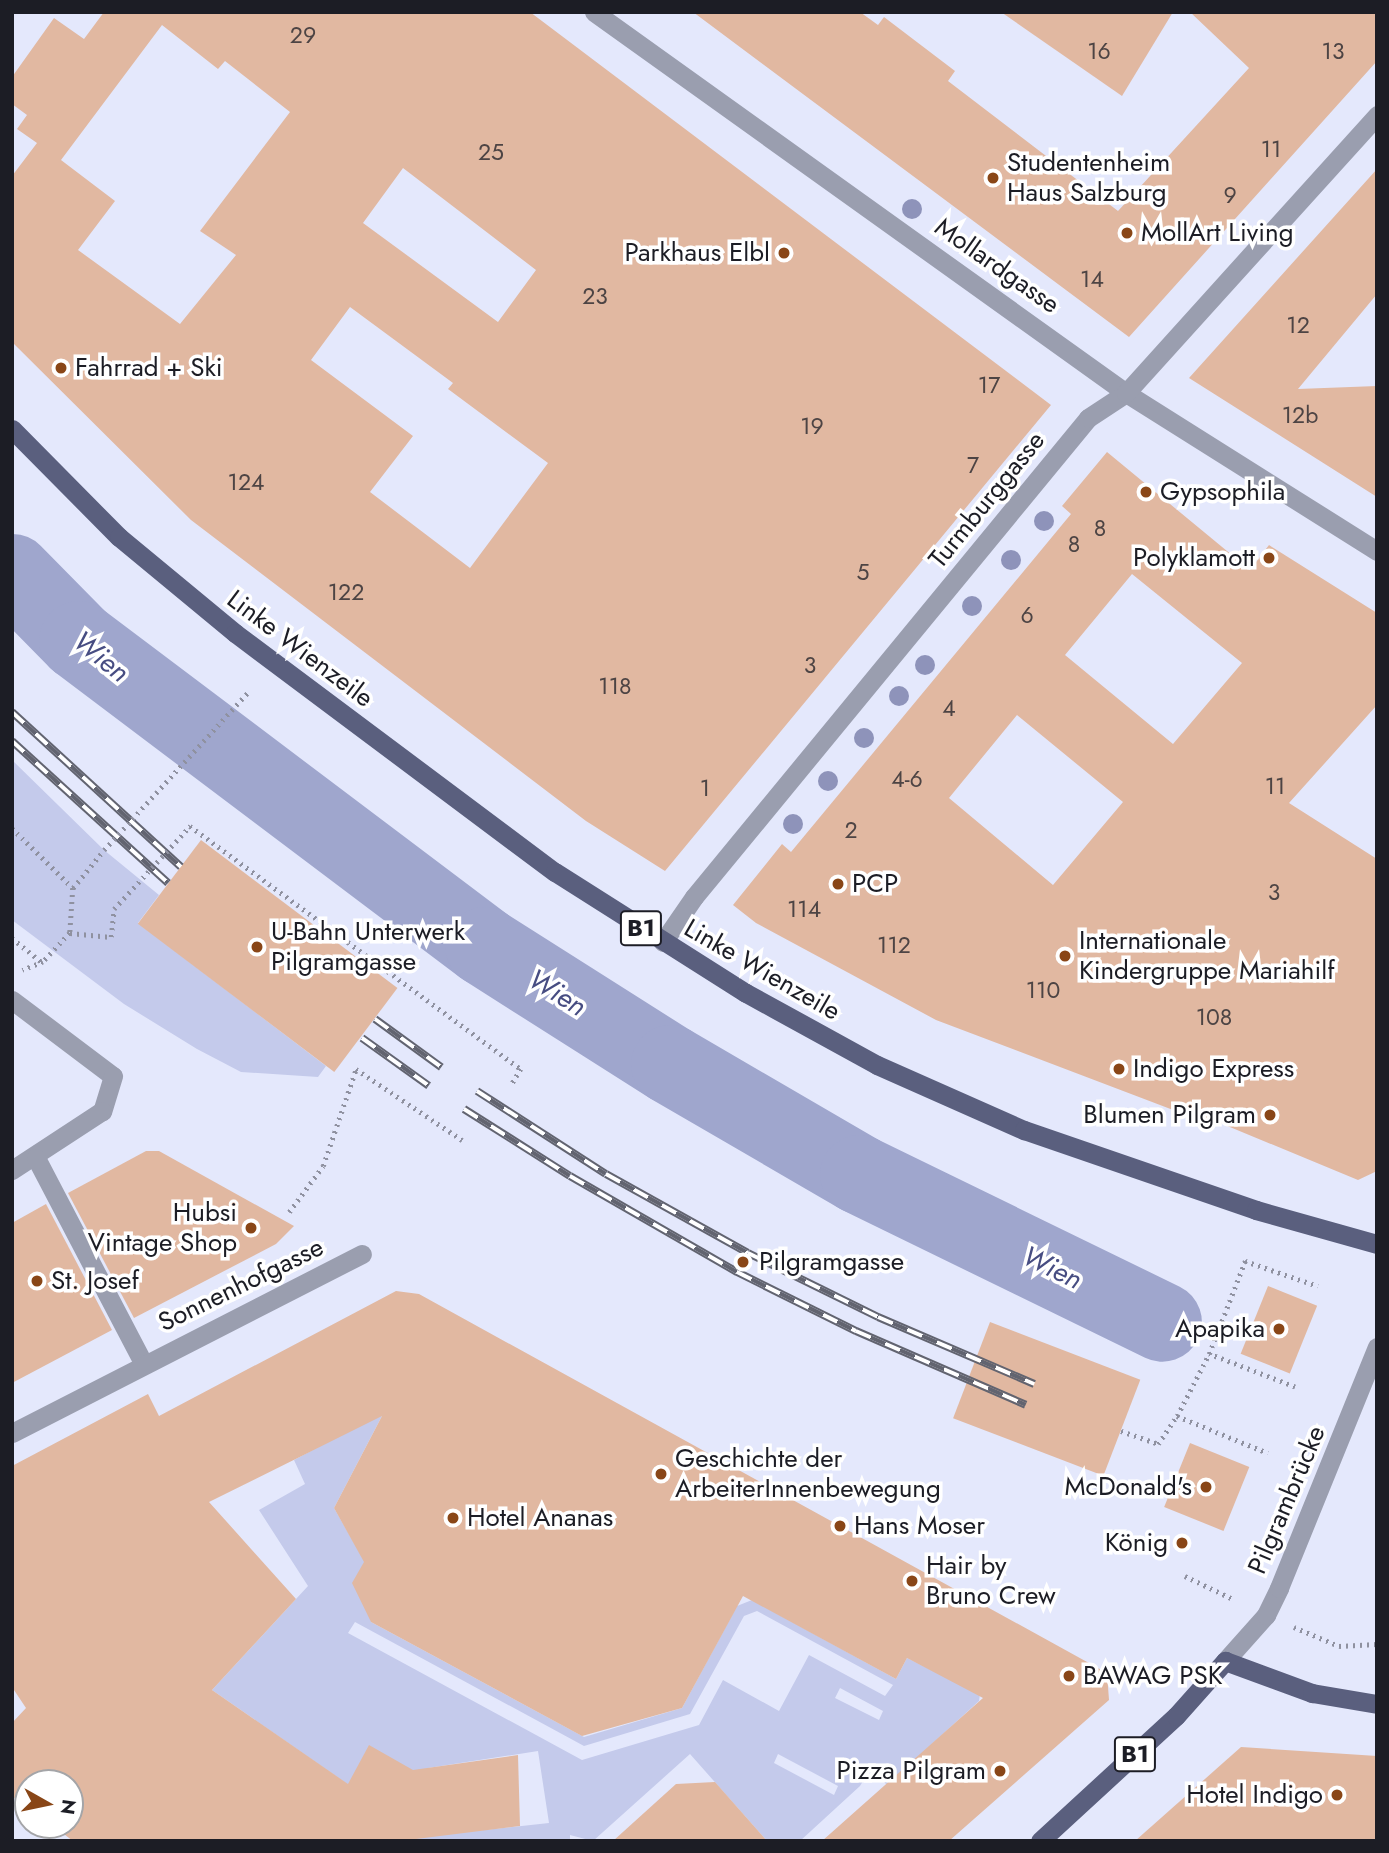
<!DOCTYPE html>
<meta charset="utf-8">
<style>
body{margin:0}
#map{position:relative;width:1389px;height:1853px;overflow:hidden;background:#e4e8fc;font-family:Jost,sans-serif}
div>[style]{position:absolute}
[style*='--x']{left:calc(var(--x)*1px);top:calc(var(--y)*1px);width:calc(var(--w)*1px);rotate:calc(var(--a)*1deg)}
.green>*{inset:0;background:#c4caeb}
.river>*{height:79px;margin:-39.5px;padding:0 39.5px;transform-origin:39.5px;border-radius:39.5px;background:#9fa6cd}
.building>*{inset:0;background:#e1b8a1;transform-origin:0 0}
.path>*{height:4.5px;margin-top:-2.25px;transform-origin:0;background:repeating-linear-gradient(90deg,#8f91a0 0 2px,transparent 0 7px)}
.minor>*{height:19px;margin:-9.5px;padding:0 9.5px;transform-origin:9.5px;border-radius:9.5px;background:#9a9eaf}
.tertiary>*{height:19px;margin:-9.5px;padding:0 9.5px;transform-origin:9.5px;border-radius:9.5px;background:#9a9eaf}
.primary>*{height:19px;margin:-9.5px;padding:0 9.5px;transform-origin:9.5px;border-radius:9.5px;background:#5a5f7e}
.rail>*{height:8px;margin-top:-4px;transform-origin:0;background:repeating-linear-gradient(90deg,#fff 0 16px,#626470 0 32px);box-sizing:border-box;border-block:2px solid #626470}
.path-bridge>*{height:4.5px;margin-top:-2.25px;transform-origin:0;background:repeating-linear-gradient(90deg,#8f91a0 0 2px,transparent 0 7px)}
.tertiary-bridge>*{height:19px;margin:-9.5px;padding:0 9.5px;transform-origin:9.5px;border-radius:9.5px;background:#9a9eaf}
.trees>*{width:20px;height:20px;margin:-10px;border-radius:50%;background:#8e93ba}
.dots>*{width:19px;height:19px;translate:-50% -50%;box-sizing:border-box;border:4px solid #fff;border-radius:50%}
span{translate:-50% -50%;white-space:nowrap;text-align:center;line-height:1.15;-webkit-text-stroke:7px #fff;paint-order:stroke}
.number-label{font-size:23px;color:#4d4444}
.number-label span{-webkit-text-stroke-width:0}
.shield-label span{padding:2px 5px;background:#fff;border:2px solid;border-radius:5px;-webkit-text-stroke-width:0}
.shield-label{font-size:24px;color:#1c1d25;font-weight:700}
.poi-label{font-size:26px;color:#1c1d25}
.left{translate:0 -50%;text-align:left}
.right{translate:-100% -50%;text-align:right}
.street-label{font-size:26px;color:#1c1d25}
.water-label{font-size:28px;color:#474d82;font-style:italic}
.frame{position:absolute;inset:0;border:14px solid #1c1d25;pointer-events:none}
.north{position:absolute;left:14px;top:1769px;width:70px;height:70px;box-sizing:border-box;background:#fff;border:2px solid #a4a5a8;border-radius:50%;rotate:99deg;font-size:19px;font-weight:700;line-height:28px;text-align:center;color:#1c1d25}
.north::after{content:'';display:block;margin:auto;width:24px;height:32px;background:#894617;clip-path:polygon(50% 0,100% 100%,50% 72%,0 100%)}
</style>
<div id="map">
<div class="green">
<i style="clip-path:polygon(12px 760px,104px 850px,159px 895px,138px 923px,326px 1066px,318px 1077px,241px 1072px,197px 1049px,124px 1004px,12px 920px)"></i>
<i style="clip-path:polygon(evenodd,384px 1412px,334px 1508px,365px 1562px,371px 1622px,584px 1737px,682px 1708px,737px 1606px,752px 1600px,896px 1679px,907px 1658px,980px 1694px,979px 1701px,887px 1785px,871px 1768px,860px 1786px,800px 1841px,767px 1841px,690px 1754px,593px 1841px,570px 1835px,570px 1841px,400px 1841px,409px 1827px,212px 1690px,308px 1586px,259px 1510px,305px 1484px,294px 1460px,384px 1412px,757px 1611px,893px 1685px,885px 1696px,809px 1655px,779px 1711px,723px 1680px,699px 1725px,582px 1760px,348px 1633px,355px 1622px,584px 1746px,690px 1714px,744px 1616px,757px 1611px,384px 1412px,840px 1688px,883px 1711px,879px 1720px,835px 1698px,840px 1688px,384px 1412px,538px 1751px,549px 1823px,446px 1834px,428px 1768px,538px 1751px,384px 1412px,778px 1754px,838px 1786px,834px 1795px,774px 1763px,778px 1754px)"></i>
</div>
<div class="river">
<i style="--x:12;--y:573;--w:94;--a:45.4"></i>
<i style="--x:78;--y:640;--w:508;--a:37.01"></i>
<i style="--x:484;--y:946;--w:220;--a:32.4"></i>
<i style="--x:670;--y:1064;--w:219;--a:30.2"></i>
<i style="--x:859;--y:1174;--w:337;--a:26"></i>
</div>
<div class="building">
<i style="clip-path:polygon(evenodd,104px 12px,530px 12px,1051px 405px,665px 871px,586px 821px,191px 520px,12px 342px,12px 176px,37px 143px,17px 129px,27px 115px,12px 104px,12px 77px,54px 18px,84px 39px,104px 12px,162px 25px,218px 69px,225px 61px,290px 112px,200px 231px,236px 255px,180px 324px,78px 250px,115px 201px,61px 160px,162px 25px,104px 12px,403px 168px,536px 270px,498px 322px,363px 223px,403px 168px,104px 12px,350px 307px,453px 383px,448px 389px,548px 463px,470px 568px,370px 492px,413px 436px,311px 360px,350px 307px)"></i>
<i style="clip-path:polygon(693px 12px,860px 12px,878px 25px,884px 17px,955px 71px,948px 81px,1118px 211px,1249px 68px,1190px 12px,1377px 12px,1377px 61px,1129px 337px)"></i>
<i style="clip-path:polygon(1001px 12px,1173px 12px,1122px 96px)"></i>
<i style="clip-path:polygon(1377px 169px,1377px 294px,1298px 389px,1377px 386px,1377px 497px,1189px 378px)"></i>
<i style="clip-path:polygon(evenodd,1107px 452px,1250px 570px,1269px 545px,1377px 613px,1377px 705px,1289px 803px,1377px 859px,1377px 1171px,1358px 1180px,1213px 1120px,1210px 1124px,936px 1020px,756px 923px,733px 905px,782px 844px,791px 852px,1071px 514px,1062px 506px,1107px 452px,1132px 574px,1242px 663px,1173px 744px,1065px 655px,1132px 574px,1107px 452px,1017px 715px,1123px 802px,1053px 885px,949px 798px,1017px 715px)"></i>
<i style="left:201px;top:840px;width:246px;height:105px;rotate:37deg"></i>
<i style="clip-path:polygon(146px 1151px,159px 1151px,294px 1226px,276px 1244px,134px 1318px,68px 1193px)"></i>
<i style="clip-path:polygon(46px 1204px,112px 1330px,12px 1383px,12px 1223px)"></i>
<i style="left:1268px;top:1286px;width:53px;height:73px;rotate:22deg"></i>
<i style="clip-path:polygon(396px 1291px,419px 1294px,1107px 1673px,1109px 1700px,949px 1841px,822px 1841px,983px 1698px,907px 1658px,896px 1679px,743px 1596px,682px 1708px,582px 1736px,371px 1622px,352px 1583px,364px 1562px,334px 1508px,382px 1416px,209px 1502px,296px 1599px,212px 1690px,348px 1784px,369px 1745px,413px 1770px,518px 1755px,520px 1826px,400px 1841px,73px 1841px,52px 1825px,70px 1825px,70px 1783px,28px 1783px,28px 1808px,12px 1796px,12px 1723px,26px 1708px,12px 1687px,12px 1466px,148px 1394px,159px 1416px)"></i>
<i style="left:990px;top:1322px;width:161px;height:103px;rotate:21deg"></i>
<i style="left:1190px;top:1443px;width:64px;height:69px;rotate:22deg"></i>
<i style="clip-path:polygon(1241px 1747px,1377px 1756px,1377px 1841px,1135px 1841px)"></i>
<i style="clip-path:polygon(715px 1782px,767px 1841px,613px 1841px,676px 1784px)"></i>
</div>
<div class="path">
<i style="--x:190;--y:826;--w:411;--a:36.3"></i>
<i style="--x:521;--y:1069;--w:17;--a:121"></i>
<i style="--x:12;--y:828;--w:86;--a:44.5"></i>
<i style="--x:73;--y:888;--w:45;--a:93.8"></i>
<i style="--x:70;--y:933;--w:40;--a:133"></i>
<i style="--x:43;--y:962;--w:22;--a:158"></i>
<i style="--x:73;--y:888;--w:49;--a:-50.8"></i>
<i style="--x:70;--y:933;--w:41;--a:5.6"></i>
<i style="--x:111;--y:937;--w:28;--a:-84"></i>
<i style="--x:12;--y:938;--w:38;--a:39"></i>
<i style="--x:289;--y:1212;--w:57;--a:-53.5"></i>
<i style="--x:323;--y:1166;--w:102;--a:-71.2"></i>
<i style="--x:356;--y:1069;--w:128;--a:33.8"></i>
<i style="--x:1295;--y:1387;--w:92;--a:-159"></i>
<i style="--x:1209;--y:1354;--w:100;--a:-68.8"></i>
<i style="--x:1245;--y:1261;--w:77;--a:18.9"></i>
<i style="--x:1177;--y:1416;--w:70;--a:-62.7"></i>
<i style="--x:1121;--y:1431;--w:39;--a:19"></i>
<i style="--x:1158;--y:1444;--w:34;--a:-56"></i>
<i style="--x:1177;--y:1416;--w:98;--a:22.1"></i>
<i style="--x:1185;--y:1576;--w:55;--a:25.6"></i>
<i style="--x:1294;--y:1627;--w:49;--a:22.9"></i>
<i style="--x:1339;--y:1646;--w:38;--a:-3"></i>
</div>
<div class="minor">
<i style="--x:594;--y:12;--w:654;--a:35.61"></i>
<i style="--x:1126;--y:393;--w:297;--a:32.2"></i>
<i style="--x:663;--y:942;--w:55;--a:-55.4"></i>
<i style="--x:694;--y:897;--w:620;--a:-50.56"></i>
<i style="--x:1088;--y:418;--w:45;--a:-33.3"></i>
<i style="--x:1126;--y:393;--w:375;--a:-47.9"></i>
<i style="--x:12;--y:1000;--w:126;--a:37"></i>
<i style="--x:113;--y:1076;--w:37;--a:107"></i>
<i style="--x:102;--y:1111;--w:108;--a:146.8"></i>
<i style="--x:36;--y:1158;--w:231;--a:62.4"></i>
<i style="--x:12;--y:1433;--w:393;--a:-27.1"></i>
</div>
<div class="tertiary">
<i style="--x:1225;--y:1661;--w:62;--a:-48.3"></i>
<i style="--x:1266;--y:1615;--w:30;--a:-64"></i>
</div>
<div class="primary">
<i style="--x:12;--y:429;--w:152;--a:45.3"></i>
<i style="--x:119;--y:537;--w:151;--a:39.6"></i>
<i style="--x:235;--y:633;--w:399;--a:36.8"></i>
<i style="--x:555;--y:872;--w:226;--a:32.4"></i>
<i style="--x:746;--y:993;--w:149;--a:28.8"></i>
<i style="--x:877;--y:1065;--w:161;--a:23.9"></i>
<i style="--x:1024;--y:1130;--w:245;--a:19"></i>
<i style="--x:1256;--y:1210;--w:126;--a:15.7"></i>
<i style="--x:1040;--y:1841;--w:185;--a:-42.6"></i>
<i style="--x:1176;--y:1716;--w:74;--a:-48.3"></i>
<i style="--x:1225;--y:1661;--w:93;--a:20.2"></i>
<i style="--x:1312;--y:1693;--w:66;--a:9.6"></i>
</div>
<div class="rail">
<i style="--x:12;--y:712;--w:229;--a:42.5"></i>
<i style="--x:12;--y:741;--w:211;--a:42.3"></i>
<i style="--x:375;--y:1019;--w:82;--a:36"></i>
<i style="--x:362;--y:1038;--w:82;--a:35.6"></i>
<i style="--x:477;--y:1091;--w:153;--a:32.8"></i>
<i style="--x:606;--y:1174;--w:162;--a:29.1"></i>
<i style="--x:748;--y:1253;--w:145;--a:26.2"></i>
<i style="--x:878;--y:1317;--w:170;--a:23.2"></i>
<i style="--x:464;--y:1109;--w:125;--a:32.3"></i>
<i style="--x:570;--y:1176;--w:193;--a:29.9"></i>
<i style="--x:737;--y:1272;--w:133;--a:26.4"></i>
<i style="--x:856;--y:1331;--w:185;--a:23.5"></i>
</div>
<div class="path-bridge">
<i style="--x:104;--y:850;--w:215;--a:-47.6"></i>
<i style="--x:114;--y:909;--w:113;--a:-47.5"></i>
</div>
<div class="tertiary-bridge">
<i style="--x:1279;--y:1588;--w:260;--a:-67.9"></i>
</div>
<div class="trees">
<i style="left:912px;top:209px"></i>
<i style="left:1044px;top:521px"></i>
<i style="left:1011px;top:560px"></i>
<i style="left:972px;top:606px"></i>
<i style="left:925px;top:665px"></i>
<i style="left:899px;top:696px"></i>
<i style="left:864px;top:738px"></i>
<i style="left:828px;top:781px"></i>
<i style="left:793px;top:824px"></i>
</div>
<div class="dots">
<i style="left:993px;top:178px;background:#894617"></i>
<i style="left:1127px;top:233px;background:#894617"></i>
<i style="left:784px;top:253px;background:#894617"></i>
<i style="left:61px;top:368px;background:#894617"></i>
<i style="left:1146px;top:492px;background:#894617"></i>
<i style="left:1269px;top:558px;background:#894617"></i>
<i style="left:838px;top:884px;background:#894617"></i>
<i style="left:257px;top:947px;background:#894617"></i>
<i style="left:1065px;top:956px;background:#894617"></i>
<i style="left:1119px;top:1069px;background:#894617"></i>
<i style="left:1270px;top:1115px;background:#894617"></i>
<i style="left:251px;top:1228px;background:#894617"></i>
<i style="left:743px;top:1262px;background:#894617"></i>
<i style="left:37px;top:1281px;background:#894617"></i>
<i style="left:1279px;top:1329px;background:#894617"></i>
<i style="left:661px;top:1474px;background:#894617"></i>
<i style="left:1206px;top:1487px;background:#894617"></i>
<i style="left:453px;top:1518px;background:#894617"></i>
<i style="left:840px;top:1526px;background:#894617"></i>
<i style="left:1182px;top:1543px;background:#894617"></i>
<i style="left:912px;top:1581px;background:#894617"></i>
<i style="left:1069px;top:1676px;background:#894617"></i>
<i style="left:1000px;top:1771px;background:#894617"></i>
<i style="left:1337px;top:1795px;background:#894617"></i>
</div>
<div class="number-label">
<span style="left:303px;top:35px">29</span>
<span style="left:1099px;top:51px">16</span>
<span style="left:1333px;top:51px">13</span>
<span style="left:1271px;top:149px">11</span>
<span style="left:491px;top:152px">25</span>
<span style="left:1230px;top:195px">9</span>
<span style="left:1092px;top:279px">14</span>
<span style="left:595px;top:296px">23</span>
<span style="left:1298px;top:325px">12</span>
<span style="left:989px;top:385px">17</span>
<span style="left:1300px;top:415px">12b</span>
<span style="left:812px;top:426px">19</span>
<span style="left:973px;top:465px">7</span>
<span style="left:246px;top:482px">124</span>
<span style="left:1100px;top:528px">8</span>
<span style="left:1074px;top:544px">8</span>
<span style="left:863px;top:572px">5</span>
<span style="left:346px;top:592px">122</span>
<span style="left:1027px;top:615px">6</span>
<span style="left:810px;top:665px">3</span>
<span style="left:615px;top:686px">118</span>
<span style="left:949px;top:708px">4</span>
<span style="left:907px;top:779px">4-6</span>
<span style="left:1275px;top:786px">11</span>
<span style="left:705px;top:788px">1</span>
<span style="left:851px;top:830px">2</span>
<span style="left:1274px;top:892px">3</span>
<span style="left:804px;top:909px">114</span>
<span style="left:894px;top:945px">112</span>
<span style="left:1043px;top:990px">110</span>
<span style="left:1214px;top:1017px">108</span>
</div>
<div class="shield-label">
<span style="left:641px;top:928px">B1</span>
<span style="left:1135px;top:1754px">B1</span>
</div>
<div class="poi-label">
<span class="left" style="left:1007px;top:178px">Studentenheim<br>Haus Salzburg</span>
<span class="left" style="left:1141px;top:233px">MollArt Living</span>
<span class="right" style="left:770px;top:253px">Parkhaus Elbl</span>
<span class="left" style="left:75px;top:368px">Fahrrad + Ski</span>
<span class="left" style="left:1160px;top:492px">Gypsophila</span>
<span class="right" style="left:1255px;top:558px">Polyklamott</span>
<span class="left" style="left:852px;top:884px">PCP</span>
<span class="left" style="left:271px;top:947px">U-Bahn Unterwerk<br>Pilgramgasse</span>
<span class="left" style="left:1079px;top:956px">Internationale<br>Kindergruppe Mariahilf</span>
<span class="left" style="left:1133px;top:1069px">Indigo Express</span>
<span class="right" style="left:1256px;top:1115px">Blumen Pilgram</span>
<span class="right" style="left:237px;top:1228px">Hubsi<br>Vintage Shop</span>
<span class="left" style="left:759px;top:1262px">Pilgramgasse</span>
<span class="left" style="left:51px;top:1281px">St. Josef</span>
<span class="right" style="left:1265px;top:1329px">Apapika</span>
<span class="left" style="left:675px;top:1474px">Geschichte der<br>ArbeiterInnenbewegung</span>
<span class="right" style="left:1192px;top:1487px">McDonald's</span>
<span class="left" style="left:467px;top:1518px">Hotel Ananas</span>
<span class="left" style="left:854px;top:1526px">Hans Moser</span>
<span class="right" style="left:1168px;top:1543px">König</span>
<span class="left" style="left:926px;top:1581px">Hair by<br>Bruno Crew</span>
<span class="left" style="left:1083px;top:1676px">BAWAG PSK</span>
<span class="right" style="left:986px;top:1771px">Pizza Pilgram</span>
<span class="right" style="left:1323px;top:1795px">Hotel Indigo</span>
</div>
<div class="street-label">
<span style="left:997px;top:266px;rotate:35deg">Mollardgasse</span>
<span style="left:987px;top:500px;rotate:-51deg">Turmburggasse</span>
<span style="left:300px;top:649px;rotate:37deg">Linke Wienzeile</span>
<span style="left:762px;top:970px;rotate:30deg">Linke Wienzeile</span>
<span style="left:241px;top:1285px;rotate:-26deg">Sonnenhofgasse</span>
<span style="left:1287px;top:1500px;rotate:-67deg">Pilgrambrücke</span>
</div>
<div class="water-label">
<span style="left:101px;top:657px;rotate:39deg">Wien</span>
<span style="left:557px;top:993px;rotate:32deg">Wien</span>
<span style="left:1052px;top:1268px;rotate:26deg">Wien</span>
</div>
<div class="frame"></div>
<div class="north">N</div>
</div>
